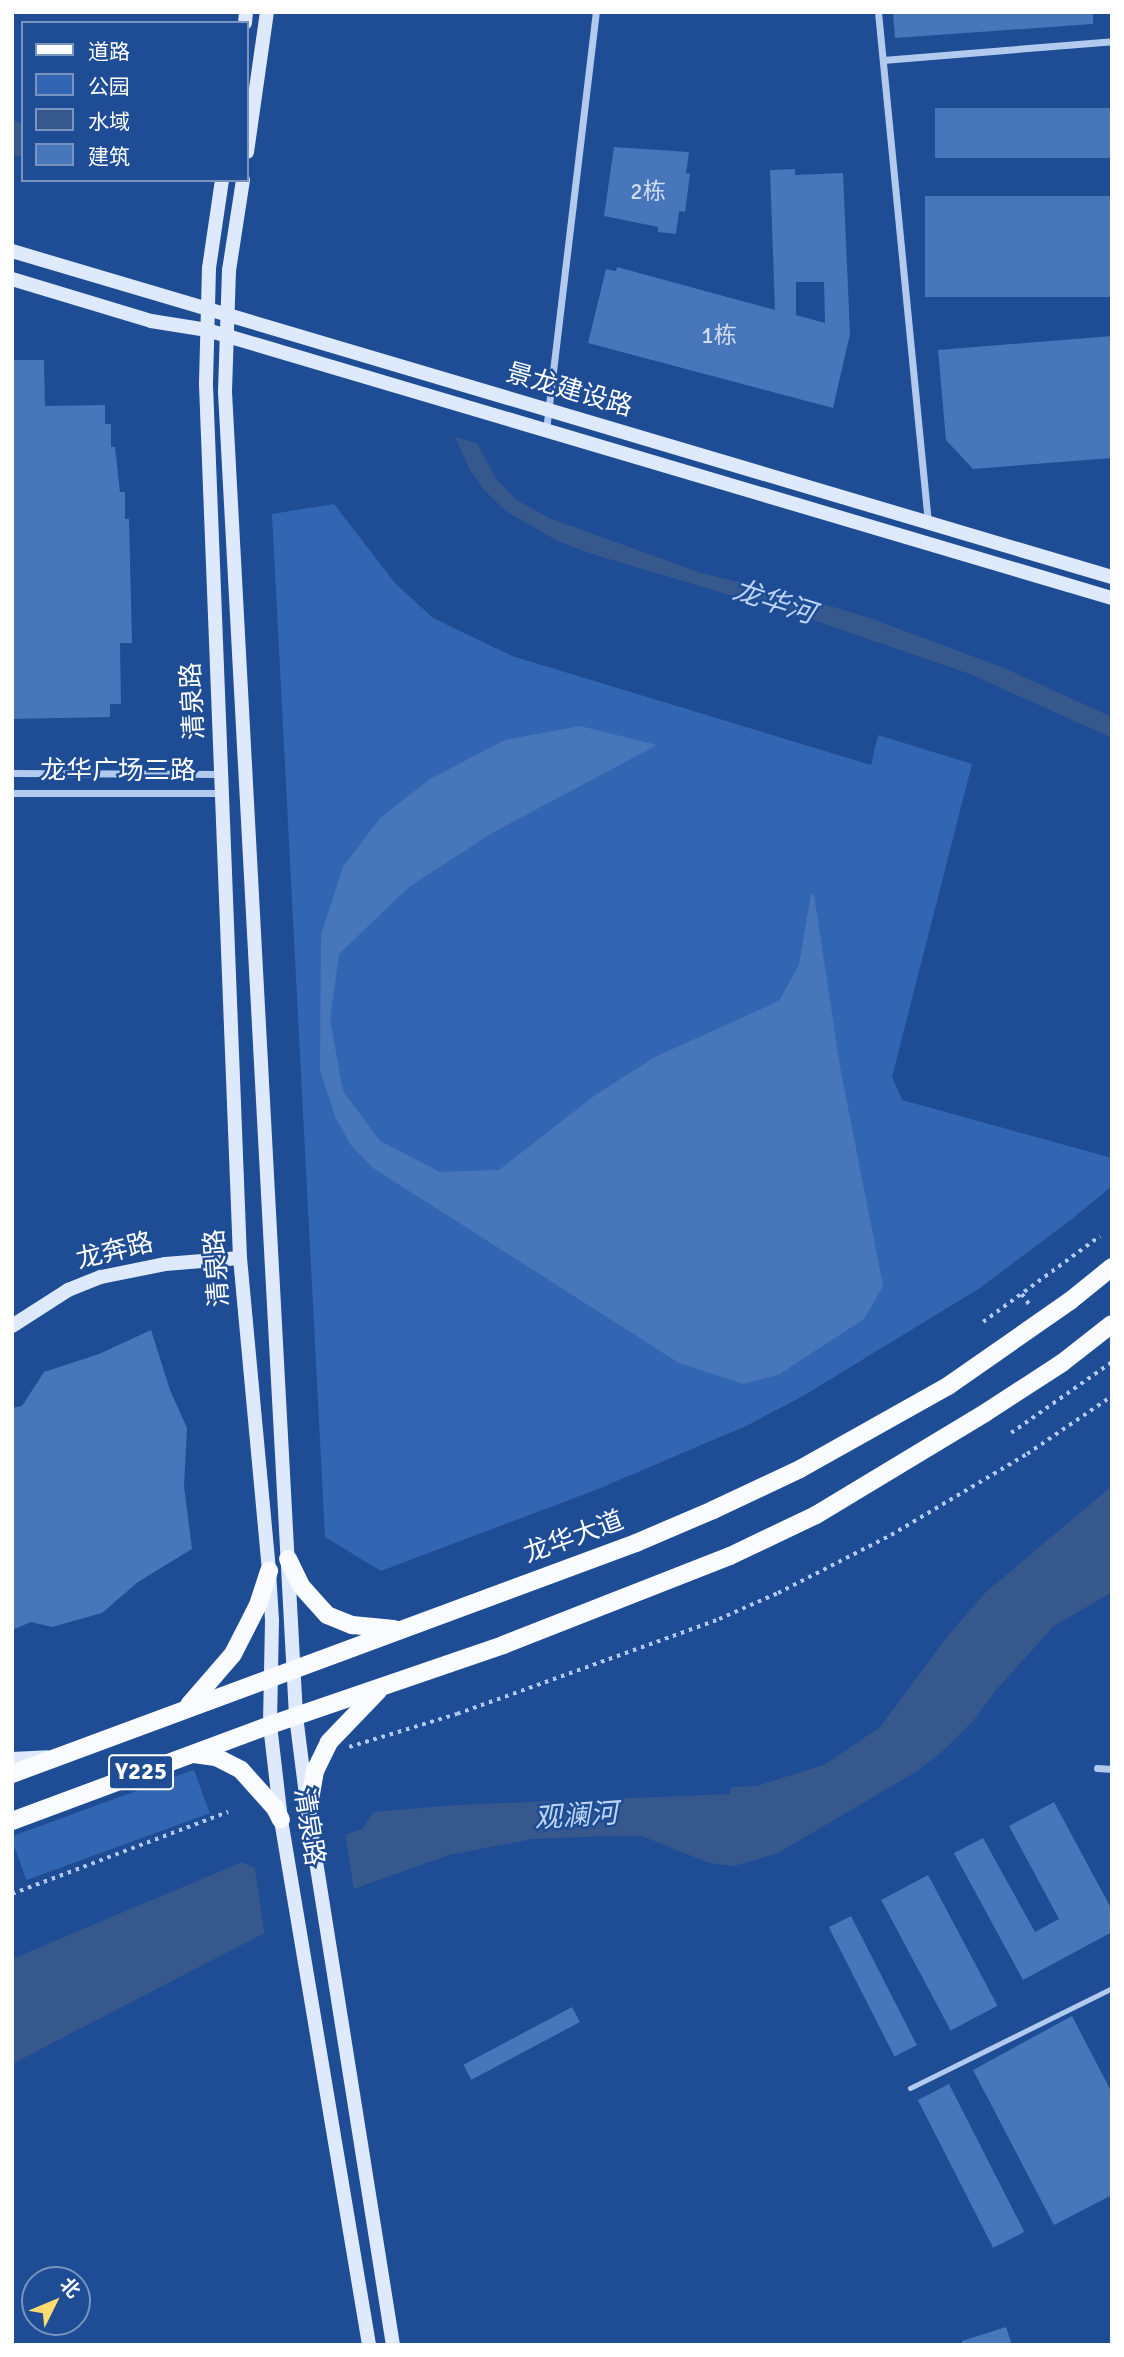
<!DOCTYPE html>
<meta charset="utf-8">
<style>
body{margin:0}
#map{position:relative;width:1124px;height:2357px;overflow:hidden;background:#1e4c95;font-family:Signika,"Noto Sans SC",sans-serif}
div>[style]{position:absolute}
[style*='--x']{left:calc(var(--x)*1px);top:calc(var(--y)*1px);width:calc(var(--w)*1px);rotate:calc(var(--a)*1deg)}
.green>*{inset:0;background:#3366b2;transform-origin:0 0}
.water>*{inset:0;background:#37588d}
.pier>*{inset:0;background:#1e4c95}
.river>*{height:33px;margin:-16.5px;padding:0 16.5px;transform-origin:16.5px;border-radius:16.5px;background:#37588d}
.building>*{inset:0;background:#4776bb;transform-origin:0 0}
.path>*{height:3.5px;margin-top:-1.75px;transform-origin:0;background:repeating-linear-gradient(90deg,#b1caee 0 3.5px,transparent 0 8.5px)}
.lane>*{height:5px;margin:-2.5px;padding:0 2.5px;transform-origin:2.5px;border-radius:2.5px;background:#b1caee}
.street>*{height:7px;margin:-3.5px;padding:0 3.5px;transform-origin:3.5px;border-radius:3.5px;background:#b1caee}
.secondary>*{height:14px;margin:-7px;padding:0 7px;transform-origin:7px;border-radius:7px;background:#dee9fb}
.primary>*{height:18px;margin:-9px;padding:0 9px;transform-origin:9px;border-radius:9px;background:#f9fbff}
span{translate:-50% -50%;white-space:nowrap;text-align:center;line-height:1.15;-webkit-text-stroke:5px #1e4c95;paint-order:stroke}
.number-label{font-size:23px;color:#d1ddee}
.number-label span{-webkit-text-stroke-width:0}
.shield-label span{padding:2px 5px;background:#1e4c95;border:2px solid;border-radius:5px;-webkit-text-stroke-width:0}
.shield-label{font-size:24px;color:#fff;font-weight:700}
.street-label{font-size:26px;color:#fff}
.water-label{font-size:28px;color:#bed4f5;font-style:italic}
.frame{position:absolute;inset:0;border:14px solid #fff;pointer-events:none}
.legend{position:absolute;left:21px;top:21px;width:228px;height:161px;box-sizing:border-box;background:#1e4c95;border:2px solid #7894bf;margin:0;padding:9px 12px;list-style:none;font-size:21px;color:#fff}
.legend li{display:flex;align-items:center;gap:14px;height:35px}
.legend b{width:35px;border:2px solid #7894bf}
.north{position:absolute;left:21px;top:2266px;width:70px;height:70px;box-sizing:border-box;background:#1e4c95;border:2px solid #7894bf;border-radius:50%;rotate:47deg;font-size:19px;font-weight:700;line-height:28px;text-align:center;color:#fff}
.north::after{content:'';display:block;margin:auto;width:24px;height:32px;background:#fddb71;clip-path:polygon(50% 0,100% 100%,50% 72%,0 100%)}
</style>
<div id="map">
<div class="green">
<i style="clip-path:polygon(334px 504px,395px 583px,433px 618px,512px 656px,871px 765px,878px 735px,972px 764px,892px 1077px,902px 1100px,1112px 1158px,1112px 1186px,1072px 1219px,980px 1288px,803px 1396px,746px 1426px,598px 1489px,381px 1571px,325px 1537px,272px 514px)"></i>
<i style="left:194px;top:1770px;width:46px;height:195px;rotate:70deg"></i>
</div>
<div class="water">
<i style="clip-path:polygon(455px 437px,477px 443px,495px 477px,515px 499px,549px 518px,701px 573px,806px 599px,867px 617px,1004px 668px,1112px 717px,1112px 738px,970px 674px,813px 620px,589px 553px,556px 540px,506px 511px,484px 490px,470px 470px)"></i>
<i style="clip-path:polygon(1112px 1486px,1112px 1592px,1053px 1627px,996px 1690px,974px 1720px,946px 1748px,919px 1770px,778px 1853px,734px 1866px,709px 1863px,642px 1836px,608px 1836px,532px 1839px,449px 1855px,342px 1893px,12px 2064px,12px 1959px,242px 1862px,253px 1867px,362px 1829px,374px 1812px,456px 1805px,730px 1794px,731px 1787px,756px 1786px,824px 1765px,880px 1727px,950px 1633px,987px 1591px)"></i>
</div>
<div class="pier">
<i style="clip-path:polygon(345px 1831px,354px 1892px,265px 1937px,254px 1862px)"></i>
</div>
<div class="river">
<i style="--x:12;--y:137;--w:11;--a:15"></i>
</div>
<div class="building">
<i style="clip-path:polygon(893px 12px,1093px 12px,1093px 24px,895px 38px)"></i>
<i style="left:1112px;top:108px;width:50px;height:177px;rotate:90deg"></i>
<i style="clip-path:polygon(614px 147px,689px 152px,686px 173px,690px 174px,685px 212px,679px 211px,676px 234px,658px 232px,658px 227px,604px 216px)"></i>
<i style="clip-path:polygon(evenodd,795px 169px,795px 175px,843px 173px,850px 334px,833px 408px,588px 343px,606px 269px,616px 271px,617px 267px,775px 310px,770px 170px,795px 169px,796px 282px,824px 282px,825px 323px,796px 315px,796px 282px)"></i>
<i style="left:1112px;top:196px;width:101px;height:187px;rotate:90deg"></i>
<i style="clip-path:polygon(1112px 336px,1112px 458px,973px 469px,946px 440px,938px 350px)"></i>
<i style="clip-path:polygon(12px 360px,44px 360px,45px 406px,105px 405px,105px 424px,111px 424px,111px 447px,115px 447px,120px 492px,125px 492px,125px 519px,129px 519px,132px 643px,120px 643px,121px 704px,110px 704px,110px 717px,12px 719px)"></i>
<i style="clip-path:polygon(580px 726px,657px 745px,492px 833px,409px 887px,339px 954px,330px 1020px,343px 1091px,380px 1141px,440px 1172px,499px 1170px,594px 1096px,655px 1057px,779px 1001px,799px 965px,811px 894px,814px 894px,840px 1067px,883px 1286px,864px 1319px,778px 1375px,743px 1384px,679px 1363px,373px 1168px,350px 1144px,335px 1116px,320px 1070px,321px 935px,343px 867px,380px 818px,430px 779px,505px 740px)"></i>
<i style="clip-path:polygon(151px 1330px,170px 1390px,187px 1428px,184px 1486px,192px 1549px,138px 1582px,102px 1613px,52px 1627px,31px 1622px,12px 1630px,12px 1408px,22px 1406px,44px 1372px,99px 1354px)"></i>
<i style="clip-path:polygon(1054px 1802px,1112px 1910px,1112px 1932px,1023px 1980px,954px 1853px,983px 1838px,1035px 1932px,1059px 1919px,1009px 1826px)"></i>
<i style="left:928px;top:1875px;width:148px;height:53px;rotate:62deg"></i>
<i style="left:851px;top:1916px;width:145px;height:25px;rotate:63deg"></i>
<i style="left:572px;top:2007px;width:17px;height:123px;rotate:62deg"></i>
<i style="clip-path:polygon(1072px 2016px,1112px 2093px,1112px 2195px,1054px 2225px,973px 2070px)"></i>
<i style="left:949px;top:2084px;width:166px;height:35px;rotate:63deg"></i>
<i style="clip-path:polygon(1006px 2327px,1012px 2345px,962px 2345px,962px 2341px)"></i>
</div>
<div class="path">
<i style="--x:1022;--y:1294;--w:16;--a:55"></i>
<i style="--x:983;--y:1322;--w:145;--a:-36.3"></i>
<i style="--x:1011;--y:1433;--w:123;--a:-35.1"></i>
<i style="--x:349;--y:1747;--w:113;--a:-17"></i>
<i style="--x:457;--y:1714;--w:279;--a:-19.9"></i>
<i style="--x:719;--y:1619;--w:64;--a:-23.8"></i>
<i style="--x:778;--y:1593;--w:127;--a:-27.2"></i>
<i style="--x:891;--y:1535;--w:158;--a:-30.8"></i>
<i style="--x:1027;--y:1454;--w:103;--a:-34.3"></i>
<i style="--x:12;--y:1894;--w:231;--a:-20.8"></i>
</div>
<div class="lane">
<i style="--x:910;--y:2088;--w:225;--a:-26.3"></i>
</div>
<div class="street">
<i style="--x:878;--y:12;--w:513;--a:84.41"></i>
<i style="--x:883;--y:60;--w:230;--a:-4.7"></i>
<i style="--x:546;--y:430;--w:421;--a:-83.2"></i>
<i style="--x:12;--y:773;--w:210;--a:0.3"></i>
<i style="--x:12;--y:793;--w:210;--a:0"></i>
<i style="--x:1097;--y:1768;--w:15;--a:4"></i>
</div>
<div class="secondary">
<i style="--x:245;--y:23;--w:11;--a:-85"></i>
<i style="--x:247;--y:152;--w:141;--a:-81.9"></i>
<i style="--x:222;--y:180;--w:89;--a:98.4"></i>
<i style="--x:209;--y:268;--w:117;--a:91.5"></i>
<i style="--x:206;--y:385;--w:874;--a:87.77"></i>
<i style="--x:240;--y:1258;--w:314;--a:84.7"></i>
<i style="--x:269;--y:1571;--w:49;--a:86.5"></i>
<i style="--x:272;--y:1620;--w:105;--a:91.1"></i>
<i style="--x:270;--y:1725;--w:96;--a:83.4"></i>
<i style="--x:281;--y:1820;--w:532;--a:80.48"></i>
<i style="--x:243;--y:180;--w:91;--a:98.8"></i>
<i style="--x:229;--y:270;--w:122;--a:91.9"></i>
<i style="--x:225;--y:392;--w:1326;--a:86.93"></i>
<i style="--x:296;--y:1716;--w:96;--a:82.8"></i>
<i style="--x:308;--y:1811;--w:541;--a:80.96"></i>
<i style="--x:12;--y:251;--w:1147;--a:16.51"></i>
<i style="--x:12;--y:279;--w:145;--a:16.8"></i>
<i style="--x:151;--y:321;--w:57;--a:9.1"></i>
<i style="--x:207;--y:330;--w:944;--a:16.5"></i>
<i style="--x:12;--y:1326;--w:67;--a:-32.7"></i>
<i style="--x:68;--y:1290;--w:35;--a:-22"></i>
<i style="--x:101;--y:1277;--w:65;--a:-11.5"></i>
<i style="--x:165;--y:1264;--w:75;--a:-4.6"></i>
<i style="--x:12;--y:1759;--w:35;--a:-3"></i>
</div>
<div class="primary">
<i style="--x:288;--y:1559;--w:30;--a:64"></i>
<i style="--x:301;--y:1586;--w:39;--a:48"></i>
<i style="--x:327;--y:1615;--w:27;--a:22"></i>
<i style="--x:352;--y:1625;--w:42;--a:5.4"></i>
<i style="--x:189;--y:1705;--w:67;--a:-49.2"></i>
<i style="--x:233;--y:1654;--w:55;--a:-63"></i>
<i style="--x:258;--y:1605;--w:36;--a:-72"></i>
<i style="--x:194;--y:1754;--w:22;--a:8"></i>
<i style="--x:216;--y:1757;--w:28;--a:27"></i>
<i style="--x:241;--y:1770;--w:51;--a:48.2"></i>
<i style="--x:275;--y:1808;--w:13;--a:63"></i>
<i style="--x:12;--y:1774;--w:665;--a:-20.31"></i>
<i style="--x:636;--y:1543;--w:84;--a:-23.2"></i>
<i style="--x:713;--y:1510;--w:96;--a:-25.2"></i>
<i style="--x:800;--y:1469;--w:170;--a:-29.3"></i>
<i style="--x:948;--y:1386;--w:149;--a:-34.9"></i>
<i style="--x:1070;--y:1301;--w:54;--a:-39"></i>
<i style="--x:308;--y:1811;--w:41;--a:-80.1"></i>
<i style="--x:315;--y:1771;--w:32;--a:-64"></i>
<i style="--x:329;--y:1742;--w:71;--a:-46.1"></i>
<i style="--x:12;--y:1821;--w:275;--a:-20.4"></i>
<i style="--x:270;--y:1725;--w:246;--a:-18.9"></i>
<i style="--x:503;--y:1645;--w:244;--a:-21.4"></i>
<i style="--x:730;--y:1556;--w:95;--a:-25.5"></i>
<i style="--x:816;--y:1515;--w:197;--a:-31.1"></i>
<i style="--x:985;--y:1413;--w:92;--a:-33"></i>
<i style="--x:1062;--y:1363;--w:63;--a:-38"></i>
</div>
<div class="number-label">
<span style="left:648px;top:192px">2栋</span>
<span style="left:719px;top:336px">1栋</span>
</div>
<div class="shield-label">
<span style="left:141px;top:1772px">Y225</span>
</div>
<div class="street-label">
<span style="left:569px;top:391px;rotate:16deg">景龙建设路</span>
<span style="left:194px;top:701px;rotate:-93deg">清泉路</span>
<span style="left:118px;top:772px">龙华广场三路</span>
<span style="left:115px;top:1252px;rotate:-14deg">龙奔路</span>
<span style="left:218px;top:1268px;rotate:-94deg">清泉路</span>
<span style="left:574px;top:1538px;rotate:-20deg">龙华大道</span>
<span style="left:308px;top:1827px;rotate:81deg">清泉路</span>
</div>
<div class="water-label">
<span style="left:774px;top:602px;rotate:18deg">龙华河</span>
<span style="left:576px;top:1816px;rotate:-4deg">观澜河</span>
</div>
<div class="frame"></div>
<ul class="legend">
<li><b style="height:9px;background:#f9fbff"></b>道路</li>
<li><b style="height:19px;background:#3366b2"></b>公园</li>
<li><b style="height:19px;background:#37588d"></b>水域</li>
<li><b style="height:19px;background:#4776bb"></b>建筑</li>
</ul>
<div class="north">北</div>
</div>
